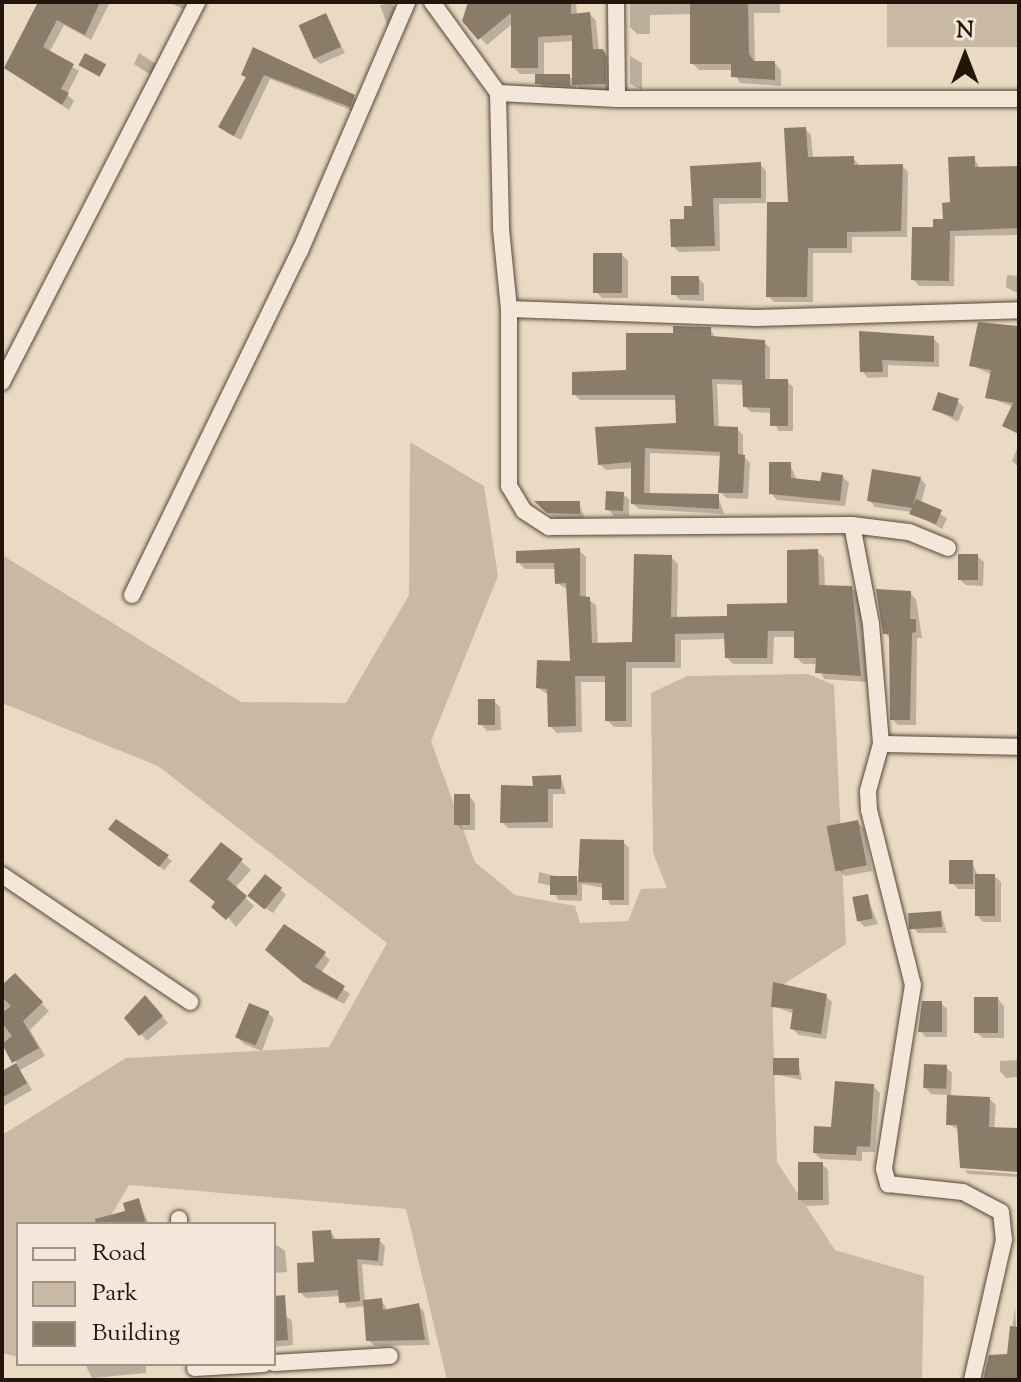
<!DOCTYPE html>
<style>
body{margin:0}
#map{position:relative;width:1021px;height:1382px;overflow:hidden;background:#ebdac3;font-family:"Sorts Mill Goudy",serif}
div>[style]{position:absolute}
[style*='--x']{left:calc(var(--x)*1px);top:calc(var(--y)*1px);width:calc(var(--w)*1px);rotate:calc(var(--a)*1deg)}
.green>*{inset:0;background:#c9b9a4;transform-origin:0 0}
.shadow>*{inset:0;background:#0003}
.building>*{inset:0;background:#8b7c6a;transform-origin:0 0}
.roads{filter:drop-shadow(0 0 2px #544738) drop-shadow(0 0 2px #544738)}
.street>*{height:16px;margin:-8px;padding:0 8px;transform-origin:8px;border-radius:8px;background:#f2e7d8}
span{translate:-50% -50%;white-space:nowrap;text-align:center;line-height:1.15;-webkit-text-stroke:6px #f2e7d8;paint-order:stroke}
.frame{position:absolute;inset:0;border:4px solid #22160a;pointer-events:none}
.legend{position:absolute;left:16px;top:1222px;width:260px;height:144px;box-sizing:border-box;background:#f2e7d8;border:2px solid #9f9386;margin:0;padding:10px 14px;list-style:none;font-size:24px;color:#22160a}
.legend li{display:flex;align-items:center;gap:16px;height:40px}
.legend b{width:40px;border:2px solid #9f9386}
.north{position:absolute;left:925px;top:16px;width:80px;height:80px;-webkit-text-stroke:6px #f2e7d8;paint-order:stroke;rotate:0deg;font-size:22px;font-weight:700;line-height:32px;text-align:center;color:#22160a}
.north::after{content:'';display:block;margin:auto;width:28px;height:36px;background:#22160a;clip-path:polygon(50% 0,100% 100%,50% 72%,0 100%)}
</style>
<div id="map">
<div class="green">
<i style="left:887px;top:2px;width:132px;height:45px"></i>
<i style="clip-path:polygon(410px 442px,484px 486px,498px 576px,431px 741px,475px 862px,515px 895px,575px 906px,580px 923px,628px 921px,641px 889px,667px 888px,653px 853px,651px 693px,687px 676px,808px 674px,834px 685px,846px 944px,772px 992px,777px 1162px,835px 1250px,924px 1276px,922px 1380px,447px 1380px,406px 1209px,129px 1185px,106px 1224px,18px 1224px,18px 1357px,2px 1353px,2px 1135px,126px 1058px,329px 1047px,387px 943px,158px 766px,2px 703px,2px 555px,241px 702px,346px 703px,409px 595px)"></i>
</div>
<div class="shadow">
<i style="clip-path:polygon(40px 2px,110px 2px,91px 40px,64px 25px,49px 53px,79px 71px,67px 94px,74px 101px,69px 110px,5px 66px)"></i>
<i style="clip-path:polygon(167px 2px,188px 2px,184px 9px)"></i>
<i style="clip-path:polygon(evenodd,471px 2px,576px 2px,577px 15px,590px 14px,596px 21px,599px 51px,609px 58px,612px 90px,581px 91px,576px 85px,576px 91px,543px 89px,537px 74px,520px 74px,513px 67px,513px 23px,487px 45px,470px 27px,471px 2px,574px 41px,574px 80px,569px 76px,544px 76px,544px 43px,574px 41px)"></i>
<i style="clip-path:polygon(630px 2px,780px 2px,780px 13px,754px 13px,755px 63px,774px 63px,781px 70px,781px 86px,740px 83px,733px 70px,699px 70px,692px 63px,692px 14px,650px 15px,650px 34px,637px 34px,630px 27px)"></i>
<i style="clip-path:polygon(391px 3px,396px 8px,390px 33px,380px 5px)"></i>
<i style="clip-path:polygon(326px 15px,345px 53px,320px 64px,314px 58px)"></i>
<i style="clip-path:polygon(254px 49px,354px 97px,360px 103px,356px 112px,270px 79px,241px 140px,227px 133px,221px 127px,247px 78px)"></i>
<i style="clip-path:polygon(139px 53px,156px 64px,151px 75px,134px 64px)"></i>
<i style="clip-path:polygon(630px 56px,642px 63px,642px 90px,630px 84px)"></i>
<i style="clip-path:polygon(805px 129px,811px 135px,813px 159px,853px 158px,860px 166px,902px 166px,908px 172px,907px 237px,852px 237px,852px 253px,813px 253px,813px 302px,774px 302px,768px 296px)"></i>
<i style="clip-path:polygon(974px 158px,980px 169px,1019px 168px,1019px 235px,955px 236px,954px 286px,919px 286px,913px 279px)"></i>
<i style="clip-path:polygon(760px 164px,766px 171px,766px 203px,719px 204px,720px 251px,679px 252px,673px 246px,694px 207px)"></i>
<i style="clip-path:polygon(622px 255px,628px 261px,628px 298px,602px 298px,596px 292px)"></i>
<i style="clip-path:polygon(1007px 275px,1019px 276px,1019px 294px,1006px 287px)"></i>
<i style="clip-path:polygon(698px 278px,704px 284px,704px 301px,680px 300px,674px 294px)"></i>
<i style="clip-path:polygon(710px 329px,716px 338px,764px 342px,770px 348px,770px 381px,787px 381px,793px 387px,793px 431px,778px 431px,772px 413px,751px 412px,745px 406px,744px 385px,717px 384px,719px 429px,737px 429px,743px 435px,743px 456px,750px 463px,748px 499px,726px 498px,721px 492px,722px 456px,650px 453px,650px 495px,718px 496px,724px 514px,639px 509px,629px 500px,629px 516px,614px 516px,608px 509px,623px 494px,633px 503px,633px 468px,606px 470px,600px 464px,678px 425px,678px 400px,580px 400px,574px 394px,628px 372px,676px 335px)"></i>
<i style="clip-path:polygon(1019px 329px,1019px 435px,1004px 425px,1013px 407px,988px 397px,992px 375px,971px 365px)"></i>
<i style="clip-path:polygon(861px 333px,933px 338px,939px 344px,939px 367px,888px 365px,888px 377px,868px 378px,862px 371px)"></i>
<i style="clip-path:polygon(957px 401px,964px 407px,958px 422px,934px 409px)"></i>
<i style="clip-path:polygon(1019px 444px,1019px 467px,1012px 461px)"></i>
<i style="clip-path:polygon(790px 464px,797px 481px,822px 484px,842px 476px,849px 483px,845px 506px,777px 500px,771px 493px)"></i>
<i style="clip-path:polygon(920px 478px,926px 485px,921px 503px,947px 518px,942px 529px,911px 512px,875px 507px,869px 500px)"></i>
<i style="clip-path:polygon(536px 503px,579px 503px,585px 519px,555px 518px)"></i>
<i style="clip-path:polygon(579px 550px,586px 557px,586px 598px,596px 605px,598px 645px,634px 644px,671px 557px,678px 564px,677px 618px,729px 617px,789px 605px,817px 551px,824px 558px,825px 587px,852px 588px,859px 595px,867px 682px,824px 679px,818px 664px,803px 664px,796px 657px,796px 637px,774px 637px,773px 664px,733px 664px,726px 657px,726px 639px,681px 640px,681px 668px,632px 668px,632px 727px,614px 727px,607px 720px,607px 682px,581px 682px,582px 732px,557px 733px,550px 726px,549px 695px,538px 688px,572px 663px,568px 590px,557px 583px,556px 569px,525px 569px,518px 562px)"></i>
<i style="clip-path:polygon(977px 556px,984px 562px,983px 586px,966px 585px,959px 579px)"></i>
<i style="clip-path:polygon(910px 593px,916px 599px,922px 638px,917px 638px,916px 725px,898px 725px,892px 719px,891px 640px,885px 633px)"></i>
<i style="clip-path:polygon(494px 701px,500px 707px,501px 730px,487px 731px,481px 724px)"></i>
<i style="clip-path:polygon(561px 777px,566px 794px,553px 794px,553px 828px,508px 828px,502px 822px,535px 788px)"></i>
<i style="clip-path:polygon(469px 796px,475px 803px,475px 830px,463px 830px,456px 824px)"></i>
<i style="clip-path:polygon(858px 822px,864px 829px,872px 871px,845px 876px,839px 870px)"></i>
<i style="clip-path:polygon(115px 833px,167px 857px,172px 861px,164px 870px)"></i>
<i style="clip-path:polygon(623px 842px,629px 848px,629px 905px,610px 905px,604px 888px,582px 884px,582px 901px,558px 900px,552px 886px,538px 883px,539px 872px,580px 882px)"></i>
<i style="clip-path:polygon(222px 844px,251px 870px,235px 888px,254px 906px,236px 927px,217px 903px)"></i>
<i style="clip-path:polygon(972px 862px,978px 876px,994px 876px,1001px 882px,1001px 922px,983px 922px,977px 915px,977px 889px,958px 889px,952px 883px)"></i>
<i style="clip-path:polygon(280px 889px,286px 895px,273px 913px,257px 902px)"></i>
<i style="clip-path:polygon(867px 897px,878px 924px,865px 927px,859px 921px)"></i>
<i style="clip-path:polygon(941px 913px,947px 933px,918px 933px,912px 927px)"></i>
<i style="clip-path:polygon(324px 954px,330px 960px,321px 973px,350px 994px,344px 1004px,312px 988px,274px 956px)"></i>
<i style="clip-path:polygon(15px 976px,49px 1011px,30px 1030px,45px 1056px,20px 1070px,32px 1090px,2px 1107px,2px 1073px,17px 1064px,2px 1040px,2px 986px)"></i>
<i style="clip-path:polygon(826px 996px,832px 1002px,826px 1039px,799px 1035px,792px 1029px,795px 1014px,773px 1006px)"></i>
<i style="clip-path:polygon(998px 999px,1004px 1006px,1004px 1038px,983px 1038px,976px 1032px)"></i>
<i style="clip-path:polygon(941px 1003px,947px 1009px,947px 1037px,926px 1037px,920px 1031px)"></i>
<i style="clip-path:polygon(151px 1004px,168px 1023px,147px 1041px,127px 1018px)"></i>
<i style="clip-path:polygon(268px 1013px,274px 1019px,262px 1051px,244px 1044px,238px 1038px)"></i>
<i style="clip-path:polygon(798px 1060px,802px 1080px,773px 1074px)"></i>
<i style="clip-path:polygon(1019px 1060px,1019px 1077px,1006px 1078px,1000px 1071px,1000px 1061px)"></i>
<i style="clip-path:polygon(946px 1067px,952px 1073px,951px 1097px,990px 1099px,996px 1105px,994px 1130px,1019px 1130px,1019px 1170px,962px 1167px,959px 1130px,948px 1124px,949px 1095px,931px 1094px,925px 1087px)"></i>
<i style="clip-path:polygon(873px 1086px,880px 1093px,875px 1152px,862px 1152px,862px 1161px,821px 1159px,815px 1153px)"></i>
<i style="clip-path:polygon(822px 1164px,828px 1170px,829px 1205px,807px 1206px,801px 1200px)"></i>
<i style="clip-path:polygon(965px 1170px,1019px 1174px,1019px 1177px,968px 1174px)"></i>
<i style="clip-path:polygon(138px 1201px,149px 1224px,120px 1224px,128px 1213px)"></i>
<i style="clip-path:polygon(331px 1232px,337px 1241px,379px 1240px,385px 1246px,383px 1266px,362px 1264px,365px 1302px,381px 1300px,388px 1311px,418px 1305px,424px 1312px,430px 1345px,375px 1346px,368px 1340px,366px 1306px,347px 1308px,341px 1296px,306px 1298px,300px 1292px)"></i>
<i style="clip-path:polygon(274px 1243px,285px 1251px,287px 1272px,274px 1273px)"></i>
<i style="clip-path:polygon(1015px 1307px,1019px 1380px,987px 1380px,1008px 1356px)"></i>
<i style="clip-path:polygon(285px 1315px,292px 1321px,293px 1345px,274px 1347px,274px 1316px)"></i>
<i style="clip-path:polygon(85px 1364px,146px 1364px,146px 1373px,92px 1378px)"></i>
</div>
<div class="building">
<i style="clip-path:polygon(38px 2px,100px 2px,85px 35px,57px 20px,43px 47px,74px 64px,61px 89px,69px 93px,62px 105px,4px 68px)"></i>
<i style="clip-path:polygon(468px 2px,571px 2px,571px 14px,590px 12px,593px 49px,603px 49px,606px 55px,606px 84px,572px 85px,572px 35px,538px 37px,538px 68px,511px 68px,511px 13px,478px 40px,462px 21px)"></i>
<i style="clip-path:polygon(690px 2px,748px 2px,749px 54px,754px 61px,775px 61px,775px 80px,731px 77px,731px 64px,690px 64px)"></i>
<i style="left:326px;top:13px;width:37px;height:30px;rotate:66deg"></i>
<i style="clip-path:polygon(253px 47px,355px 95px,350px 107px,264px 75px,234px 136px,218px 127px,246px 77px,241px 75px)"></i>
<i style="left:85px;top:53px;width:24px;height:14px;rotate:28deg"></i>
<i style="clip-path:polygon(535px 74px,570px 74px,570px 86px,535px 84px)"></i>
<i style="clip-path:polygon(806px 127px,808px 157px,854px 156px,854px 165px,903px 164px,901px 231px,847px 232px,847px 248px,808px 248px,807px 297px,766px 297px,767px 202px,788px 202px,784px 128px)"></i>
<i style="clip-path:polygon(975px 156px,975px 167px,1019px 166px,1019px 228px,950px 231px,949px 281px,911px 280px,912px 227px,933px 227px,933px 219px,943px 219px,942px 203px,950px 202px,948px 157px)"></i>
<i style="clip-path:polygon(761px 162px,761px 198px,713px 198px,715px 246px,671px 247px,670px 219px,684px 219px,684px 206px,692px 206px,690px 166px)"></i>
<i style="left:593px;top:253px;width:29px;height:40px"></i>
<i style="left:671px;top:276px;width:28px;height:19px"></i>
<i style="clip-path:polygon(978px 322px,1019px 326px,1019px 434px,1002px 426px,1013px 403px,985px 398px,991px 370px,969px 366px)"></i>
<i style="clip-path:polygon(673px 326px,711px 327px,711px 336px,765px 340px,765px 379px,788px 379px,788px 426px,770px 426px,770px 408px,743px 407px,742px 380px,712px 379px,714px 426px,738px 427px,738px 454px,745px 455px,743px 493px,718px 493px,720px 452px,645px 448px,644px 493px,719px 494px,719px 509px,631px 504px,631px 462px,598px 465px,595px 427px,676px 423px,675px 395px,572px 395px,572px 372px,626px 370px,626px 333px,673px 333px)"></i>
<i style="clip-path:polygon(859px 331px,934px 336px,934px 362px,882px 360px,883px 372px,860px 372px)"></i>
<i style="left:938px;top:392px;width:22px;height:19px;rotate:18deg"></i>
<i style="clip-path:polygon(769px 462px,791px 462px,791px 478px,820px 481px,822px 472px,843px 475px,840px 501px,769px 494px)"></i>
<i style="clip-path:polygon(872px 469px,921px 477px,913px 505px,916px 499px,942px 510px,936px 524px,909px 514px,912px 508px,867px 501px)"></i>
<i style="left:606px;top:491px;width:18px;height:19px;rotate:3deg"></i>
<i style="clip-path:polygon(534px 501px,580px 501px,580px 514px,547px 513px)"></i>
<i style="clip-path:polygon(580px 548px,580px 596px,590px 597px,592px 643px,632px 642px,634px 554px,672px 555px,671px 617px,727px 616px,727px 604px,787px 603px,787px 550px,818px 549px,819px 585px,852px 586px,861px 676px,815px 673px,816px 658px,794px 658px,794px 631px,768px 631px,767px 658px,725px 658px,724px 633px,675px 634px,675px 662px,626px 662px,626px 721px,605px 721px,605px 676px,575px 676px,576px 726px,548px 727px,547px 689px,536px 688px,537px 660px,570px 661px,566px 583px,555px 584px,554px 563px,516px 563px,516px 551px)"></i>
<i style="left:958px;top:554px;width:20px;height:26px"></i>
<i style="clip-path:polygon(876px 589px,911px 591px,910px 619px,916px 619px,916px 632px,912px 633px,910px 720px,890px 720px,889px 634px,883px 634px)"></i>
<i style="left:478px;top:699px;width:17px;height:26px"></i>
<i style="clip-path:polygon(561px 775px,561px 789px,548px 789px,548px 822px,500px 823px,501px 785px,533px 786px,532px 776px)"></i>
<i style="left:454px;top:794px;width:16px;height:31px"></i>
<i style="clip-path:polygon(116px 819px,169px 855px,159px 867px,108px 829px)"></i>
<i style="left:858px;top:820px;width:46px;height:32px;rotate:79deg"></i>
<i style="clip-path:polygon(580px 839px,624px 840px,624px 900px,602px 900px,602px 883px,578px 882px)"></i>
<i style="clip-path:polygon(221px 842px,243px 859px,227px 879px,247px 896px,226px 920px,211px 907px,215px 902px,189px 881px)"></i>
<i style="left:949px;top:860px;width:24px;height:24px"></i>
<i style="left:265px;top:874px;width:22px;height:28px;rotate:39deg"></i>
<i style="left:975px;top:874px;width:20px;height:42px"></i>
<i style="left:550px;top:876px;width:27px;height:19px"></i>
<i style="left:868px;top:894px;width:25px;height:16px;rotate:79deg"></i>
<i style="left:941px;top:911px;width:16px;height:33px;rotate:86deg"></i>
<i style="clip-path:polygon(284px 924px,326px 952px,315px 967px,345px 986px,337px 999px,303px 982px,265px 950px)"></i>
<i style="clip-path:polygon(15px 973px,43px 1002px,23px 1021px,39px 1048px,12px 1063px,2px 1044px,12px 1036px,2px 1023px,2px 1013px,11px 1006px,2px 997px,2px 985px)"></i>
<i style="clip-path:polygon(773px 982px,827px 994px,821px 1034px,790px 1029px,793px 1009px,771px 1007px)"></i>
<i style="clip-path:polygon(145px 995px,163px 1016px,139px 1036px,124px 1018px)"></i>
<i style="left:974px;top:997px;width:24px;height:36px"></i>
<i style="clip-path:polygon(922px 1001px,942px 1001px,942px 1032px,918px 1032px)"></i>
<i style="left:249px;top:1003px;width:22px;height:37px;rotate:22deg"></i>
<i style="left:773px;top:1058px;width:26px;height:17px"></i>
<i style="clip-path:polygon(16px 1063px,27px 1083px,2px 1098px,2px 1071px)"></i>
<i style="left:924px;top:1064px;width:23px;height:24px;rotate:2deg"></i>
<i style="clip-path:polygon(835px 1081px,874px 1084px,870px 1147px,857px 1146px,856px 1155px,813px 1153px,814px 1126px,831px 1127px)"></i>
<i style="clip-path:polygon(947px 1095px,990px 1097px,989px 1127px,1019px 1128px,1019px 1172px,960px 1168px,957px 1125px,946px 1125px)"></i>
<i style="left:798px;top:1162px;width:25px;height:38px"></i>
<i style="clip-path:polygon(139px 1198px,146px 1224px,96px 1224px,95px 1219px,125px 1211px,123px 1203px)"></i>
<i style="clip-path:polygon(331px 1230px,332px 1239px,380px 1238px,378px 1261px,357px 1259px,360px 1301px,339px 1303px,338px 1290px,298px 1293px,297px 1263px,314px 1262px,312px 1231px)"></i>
<i style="clip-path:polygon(285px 1295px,288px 1340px,274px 1341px,274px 1296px)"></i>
<i style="clip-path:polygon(382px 1298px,383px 1310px,419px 1303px,425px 1340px,366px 1341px,363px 1300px)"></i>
<i style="clip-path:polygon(1010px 1326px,1019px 1327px,1019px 1380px,983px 1380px,989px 1355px,1007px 1354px)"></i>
</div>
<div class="roads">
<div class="street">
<i style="--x:432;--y:2;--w:112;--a:54"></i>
<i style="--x:498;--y:93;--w:136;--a:88.7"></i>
<i style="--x:501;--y:229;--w:80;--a:84.3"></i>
<i style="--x:509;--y:309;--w:177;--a:90"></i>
<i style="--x:509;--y:486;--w:29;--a:59"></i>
<i style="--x:524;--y:511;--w:30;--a:33"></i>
<i style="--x:549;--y:527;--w:303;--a:-0.4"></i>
<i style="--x:852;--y:525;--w:57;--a:7"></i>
<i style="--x:909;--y:532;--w:42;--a:22.3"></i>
<i style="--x:616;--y:2;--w:97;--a:89.4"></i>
<i style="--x:498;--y:93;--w:119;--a:2.9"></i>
<i style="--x:617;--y:99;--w:402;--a:0"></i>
<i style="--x:509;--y:309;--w:248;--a:2.1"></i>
<i style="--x:757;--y:318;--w:262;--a:-1.7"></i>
<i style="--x:2;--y:382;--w:427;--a:-62.8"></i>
<i style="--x:852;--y:525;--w:101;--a:79.1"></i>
<i style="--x:871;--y:624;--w:120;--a:85.2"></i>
<i style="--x:881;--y:744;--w:49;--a:105.5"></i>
<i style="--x:868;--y:791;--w:19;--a:87"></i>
<i style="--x:869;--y:810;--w:180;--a:75.9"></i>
<i style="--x:913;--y:985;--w:186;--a:99"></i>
<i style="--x:884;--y:1169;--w:16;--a:75"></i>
<i style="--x:888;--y:1184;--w:75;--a:6.1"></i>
<i style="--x:963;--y:1192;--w:43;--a:27.8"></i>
<i style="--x:1001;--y:1212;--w:28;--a:84"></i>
<i style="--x:1004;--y:1240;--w:144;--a:102.9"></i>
<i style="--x:132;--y:595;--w:383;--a:-64"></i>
<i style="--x:300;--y:251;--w:271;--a:-66.7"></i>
<i style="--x:881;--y:744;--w:138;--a:1.2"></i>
<i style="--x:2;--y:875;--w:227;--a:34"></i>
<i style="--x:179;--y:1219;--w:5;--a:90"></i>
<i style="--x:274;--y:1363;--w:116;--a:-3.5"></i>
<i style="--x:195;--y:1368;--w:69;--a:-3.3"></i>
</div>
</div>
<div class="frame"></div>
<ul class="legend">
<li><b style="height:10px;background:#f2e7d8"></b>Road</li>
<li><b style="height:22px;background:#c9b9a4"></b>Park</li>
<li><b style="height:22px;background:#8b7c6a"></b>Building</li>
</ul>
<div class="north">N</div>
</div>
